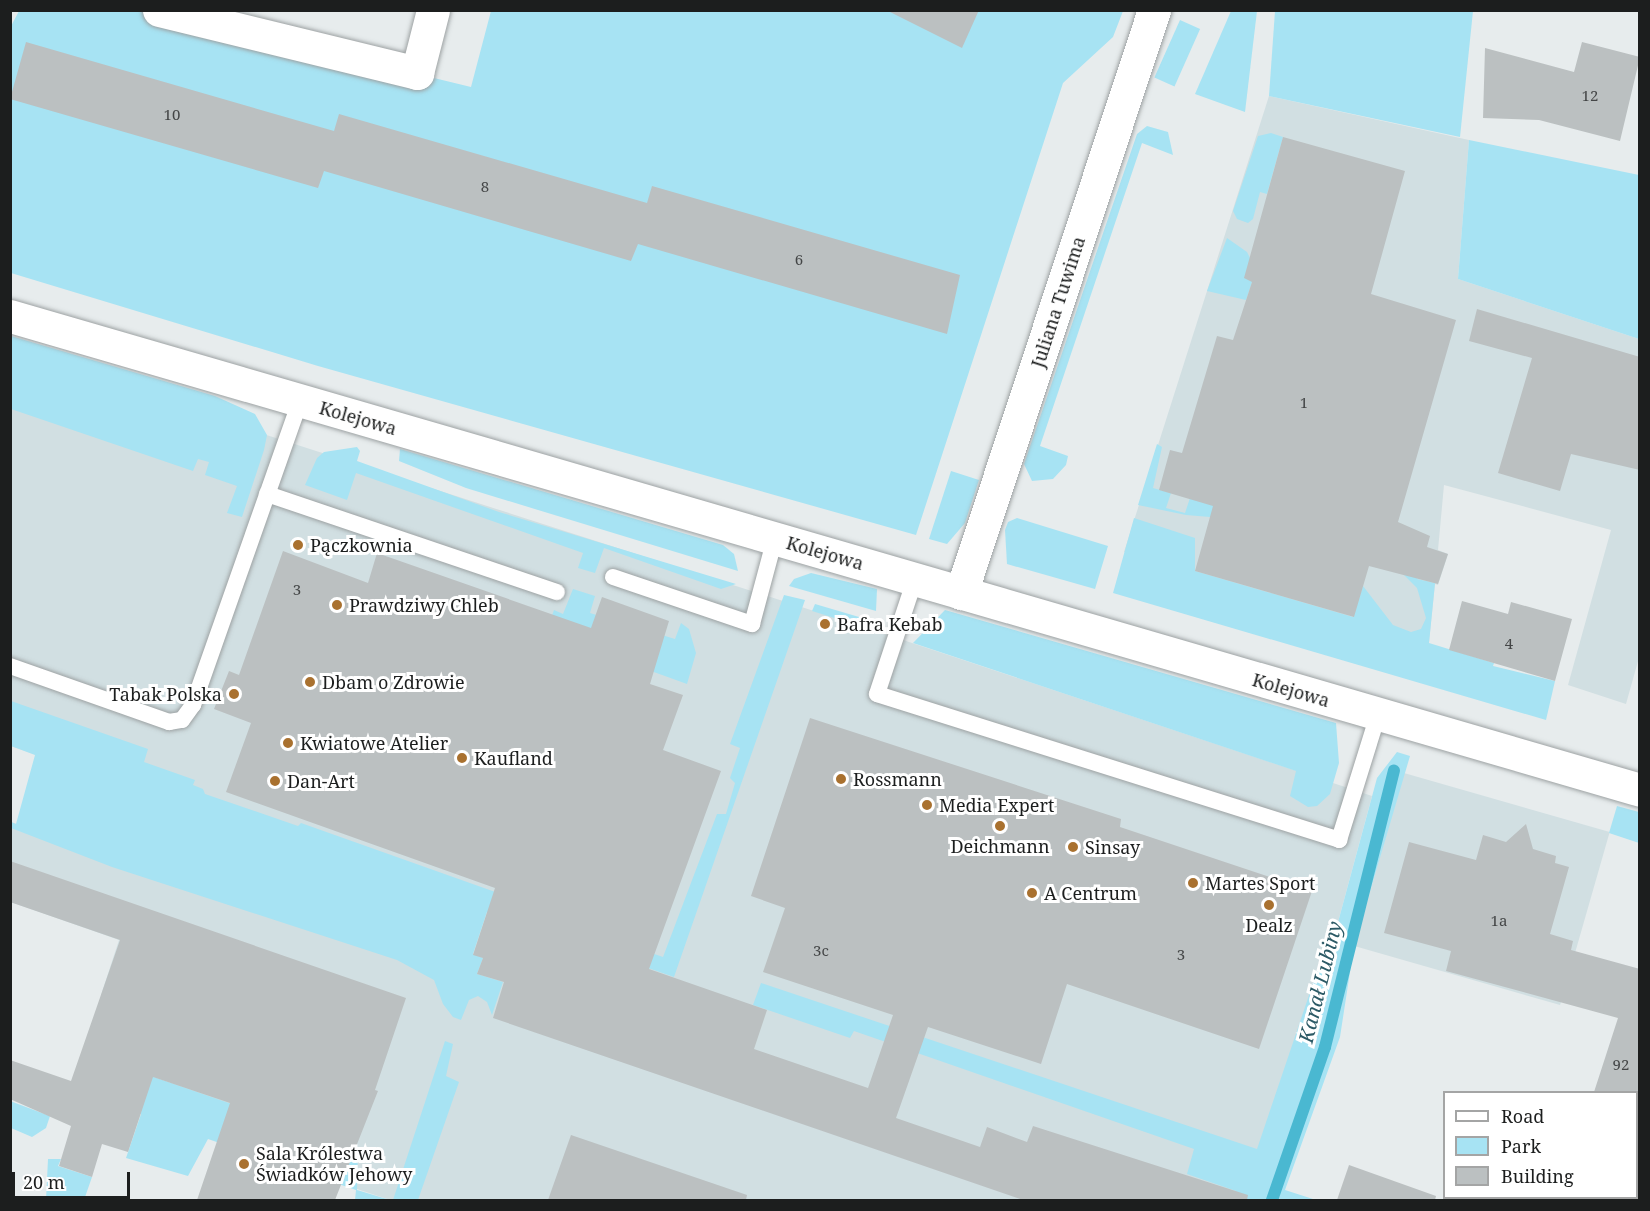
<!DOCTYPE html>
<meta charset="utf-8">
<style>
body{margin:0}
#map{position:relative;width:1650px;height:1211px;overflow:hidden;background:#e7eced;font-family:"Noto Serif",serif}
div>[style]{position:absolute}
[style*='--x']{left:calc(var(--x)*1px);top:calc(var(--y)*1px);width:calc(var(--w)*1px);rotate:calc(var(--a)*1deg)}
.built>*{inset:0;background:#d1dfe2;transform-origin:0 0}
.green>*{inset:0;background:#a7e3f3;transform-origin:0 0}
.stream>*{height:12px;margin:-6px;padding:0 6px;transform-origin:6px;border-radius:6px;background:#4ab8d1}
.building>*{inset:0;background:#bbc0c1}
.roads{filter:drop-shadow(0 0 2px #9da2a3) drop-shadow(0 0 2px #9da2a3)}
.lane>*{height:16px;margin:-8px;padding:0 8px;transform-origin:8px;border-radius:8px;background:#fff}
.street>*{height:33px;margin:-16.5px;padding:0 16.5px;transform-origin:16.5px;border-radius:16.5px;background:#fff}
.dots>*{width:16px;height:16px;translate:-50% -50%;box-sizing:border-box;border:3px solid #fff;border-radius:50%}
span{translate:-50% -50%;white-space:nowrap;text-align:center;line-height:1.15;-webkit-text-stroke:6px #fff;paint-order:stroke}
.number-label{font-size:15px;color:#444647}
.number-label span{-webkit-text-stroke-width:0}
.street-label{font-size:18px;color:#1c1e1e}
.poi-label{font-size:18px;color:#1c1e1e}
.left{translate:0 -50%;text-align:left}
.right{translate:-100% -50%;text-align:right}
.water-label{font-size:20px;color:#2c5a66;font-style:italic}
.frame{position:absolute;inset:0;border:12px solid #1c1e1e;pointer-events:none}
.legend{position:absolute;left:1443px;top:1091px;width:195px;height:108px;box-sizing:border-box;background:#fff;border:2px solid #a4a5a5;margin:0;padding:8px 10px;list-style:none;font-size:18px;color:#1c1e1e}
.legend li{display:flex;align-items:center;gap:12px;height:30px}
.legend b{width:30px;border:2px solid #a4a5a5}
.scale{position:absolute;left:12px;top:1172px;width:118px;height:27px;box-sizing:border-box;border:3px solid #1c1e1e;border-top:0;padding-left:8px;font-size:18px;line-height:21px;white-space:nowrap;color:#1c1e1e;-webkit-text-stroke:4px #fff;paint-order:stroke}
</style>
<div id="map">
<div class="built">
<i style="clip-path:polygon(1269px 96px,1469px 140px,1458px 279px,1639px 339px,1640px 654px,1626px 704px,1568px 685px,1611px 530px,1444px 485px,1438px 550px,1448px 554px,1438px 585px,1435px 584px,1429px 642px,1124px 552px)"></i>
<i style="clip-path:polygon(11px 353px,876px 631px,1372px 796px,1263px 1200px,390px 1200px,217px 1142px,101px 995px,119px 940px,11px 902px,11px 822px,465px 978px,487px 912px,11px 746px)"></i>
<i style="left:1404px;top:773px;width:214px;height:180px;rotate:16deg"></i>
</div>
<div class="green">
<i style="clip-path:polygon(19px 11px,159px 11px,471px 87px,491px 11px,1123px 11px,1113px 37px,1063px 83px,916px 535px,318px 366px,11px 273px,10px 28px)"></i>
<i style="clip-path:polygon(1231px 11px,1257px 11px,1245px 112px,1195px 94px)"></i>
<i style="clip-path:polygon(1275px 11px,1473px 11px,1460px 137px,1269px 96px)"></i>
<i style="left:1180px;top:20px;width:22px;height:63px;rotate:24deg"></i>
<i style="clip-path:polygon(1147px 126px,1168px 132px,1173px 155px,1142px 143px,1040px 446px,1068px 456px,1066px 465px,1053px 479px,1032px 481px,1024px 464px,1137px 134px)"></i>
<i style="clip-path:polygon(1271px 133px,1283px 137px,1267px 194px,1260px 192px,1253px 219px,1248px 223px,1237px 219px,1233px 211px,1258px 136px)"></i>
<i style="clip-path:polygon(1469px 140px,1639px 175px,1639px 339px,1458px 279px)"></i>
<i style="clip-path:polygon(1227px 238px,1247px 252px,1250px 258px,1252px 282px,1246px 300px,1207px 291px)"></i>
<i style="clip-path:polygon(11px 336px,215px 396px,255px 414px,267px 435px,264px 450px,242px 517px,227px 513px,237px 486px,205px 475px,209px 462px,198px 459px,193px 471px,11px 409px)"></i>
<i style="clip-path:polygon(1157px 444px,1162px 447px,1153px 488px,1171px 493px,1166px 508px,1185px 513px,1190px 498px,1270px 522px,1186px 515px,1138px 505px)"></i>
<i style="clip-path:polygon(357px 447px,360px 451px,357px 461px,499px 512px,736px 584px,721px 589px,604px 548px,595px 573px,578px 568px,583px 553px,356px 473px,347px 500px,305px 485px,317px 458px,324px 452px)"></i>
<i style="clip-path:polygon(400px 449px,723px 545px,734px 554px,738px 571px,466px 488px,399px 461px)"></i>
<i style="clip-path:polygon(951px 471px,979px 480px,965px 523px,947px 544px,929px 539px)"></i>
<i style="clip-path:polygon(1017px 518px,1108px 546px,1095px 589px,1007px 564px,1005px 530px,1008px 522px)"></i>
<i style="clip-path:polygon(1134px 518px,1195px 538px,1195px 571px,1353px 617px,1363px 586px,1393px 625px,1411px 632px,1421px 629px,1426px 618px,1417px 588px,1397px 568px,1421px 567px,1417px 579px,1435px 583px,1429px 643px,1494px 663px,1493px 666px,1555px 681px,1546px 720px,1113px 593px)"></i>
<i style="clip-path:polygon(811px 573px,877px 589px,876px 611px,789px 586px,794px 579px)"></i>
<i style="clip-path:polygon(573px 589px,595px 596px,590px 613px,675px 639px,681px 623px,689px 629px,696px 653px,687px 684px,546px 633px,554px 610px,563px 614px)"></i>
<i style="clip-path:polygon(784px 595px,805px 600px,674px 977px,487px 912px,473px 954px,483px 958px,477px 974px,503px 982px,492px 1015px,487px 1002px,478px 996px,469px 1000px,461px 1020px,453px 1017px,443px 1004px,434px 980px,397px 960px,112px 867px,11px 828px,11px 822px,16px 824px,35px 755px,11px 746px,11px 701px,148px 749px,144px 762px,195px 780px,193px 785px,203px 789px,205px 794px,298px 826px,301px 823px,608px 932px,610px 939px,663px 957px,717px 814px,726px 814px,735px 783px,730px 778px,740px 748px,730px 744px)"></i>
<i style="clip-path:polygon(815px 604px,876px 622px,876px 631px,812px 611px)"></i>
<i style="clip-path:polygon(945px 610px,1336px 723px,1339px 763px,1330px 794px,1317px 806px,1308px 807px,1290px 796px,1296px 771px,913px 643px)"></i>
<i style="clip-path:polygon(1397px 752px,1410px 756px,1354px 946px,1340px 1037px,1285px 1190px,1316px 1200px,1233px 1200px,1236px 1191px,1187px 1174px,1194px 1149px,854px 1031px,850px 1038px,753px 1005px,761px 983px,1257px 1149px,1329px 936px,1334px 937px,1377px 778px)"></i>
<i style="clip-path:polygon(1617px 806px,1639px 812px,1639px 843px,1609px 833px)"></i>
<i style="clip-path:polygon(445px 1041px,453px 1044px,446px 1076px,459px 1082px,418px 1200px,393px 1200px)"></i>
<i style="clip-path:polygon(131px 1069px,358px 1148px,357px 1190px,390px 1200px,355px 1200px,356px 1190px,208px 1139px,188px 1176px,126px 1158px,141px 1114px,114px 1106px)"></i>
<i style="clip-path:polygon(10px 1101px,50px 1116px,46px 1128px,32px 1137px,11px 1128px)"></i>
<i style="clip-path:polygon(48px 1159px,61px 1159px,58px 1166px,92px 1177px,84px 1200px,46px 1200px)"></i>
</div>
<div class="stream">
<i style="--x:1272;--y:1200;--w:162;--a:-70.9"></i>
<i style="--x:1325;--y:1047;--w:285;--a:-76"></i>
</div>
<div class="building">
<i style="clip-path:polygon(886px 10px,979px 10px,962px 48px)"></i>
<i style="clip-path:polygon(26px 42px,334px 131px,339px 114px,647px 203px,652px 186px,960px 275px,947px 334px,638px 244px,631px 261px,324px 171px,318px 188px,10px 99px)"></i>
<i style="clip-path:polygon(1582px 42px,1640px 57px,1620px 141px,1539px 120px,1483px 118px,1485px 48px,1574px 72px)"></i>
<i style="clip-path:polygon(1283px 137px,1405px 171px,1371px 294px,1456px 320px,1398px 522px,1430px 536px,1427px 547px,1448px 554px,1438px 584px,1369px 566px,1354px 617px,1195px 571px,1213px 506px,1159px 490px,1170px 450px,1182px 453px,1217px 336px,1233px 340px,1252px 282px,1244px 278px)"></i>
<i style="clip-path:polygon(1477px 309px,1640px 357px,1640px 470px,1571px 454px,1560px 491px,1498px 473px,1532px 358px,1469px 341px)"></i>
<i style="clip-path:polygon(283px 551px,368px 583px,377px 553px,591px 628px,602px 597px,669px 621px,650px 684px,683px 695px,663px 750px,721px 771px,649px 969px,767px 1010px,754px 1049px,868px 1088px,893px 1015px,763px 972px,785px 908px,751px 896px,810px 718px,1121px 819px,1120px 827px,1312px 891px,1259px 1049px,1067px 984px,1041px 1064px,928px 1027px,896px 1118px,980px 1147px,987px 1127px,1027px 1142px,1033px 1126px,1248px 1195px,1247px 1200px,1023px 1200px,493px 1018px,504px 982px,477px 974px,483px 958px,473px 955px,495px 888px,226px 792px,251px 723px,214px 709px,229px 671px,239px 675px)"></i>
<i style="clip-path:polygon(1462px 601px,1508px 614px,1511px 602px,1572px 619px,1555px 681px,1449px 650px)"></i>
<i style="clip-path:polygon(1526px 824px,1533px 849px,1556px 856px,1555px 863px,1569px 867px,1550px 934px,1573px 941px,1571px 950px,1640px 969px,1640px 1092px,1594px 1092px,1618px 1018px,1446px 971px,1451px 951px,1384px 933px,1409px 842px,1476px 860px,1483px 835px,1506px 842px)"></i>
<i style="clip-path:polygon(10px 861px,406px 998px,375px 1090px,378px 1091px,335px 1200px,197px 1200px,230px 1103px,153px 1077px,128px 1152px,102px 1144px,92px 1177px,59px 1166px,71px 1126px,10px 1099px,10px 1060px,71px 1081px,120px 940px,10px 902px)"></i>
<i style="clip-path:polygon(571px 1135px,747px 1195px,746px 1200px,548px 1200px)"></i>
<i style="clip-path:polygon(1349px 1165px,1436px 1196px,1435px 1200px,1337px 1200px)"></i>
</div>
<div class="roads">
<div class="lane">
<i style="--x:267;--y:494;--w:306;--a:18.7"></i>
<i style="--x:613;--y:577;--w:147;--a:18.7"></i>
<i style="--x:752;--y:624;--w:89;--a:-75"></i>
<i style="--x:915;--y:579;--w:121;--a:108.3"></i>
<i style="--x:877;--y:694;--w:485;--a:17.5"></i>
<i style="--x:1339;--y:840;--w:131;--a:-72.7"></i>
<i style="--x:10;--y:666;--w:169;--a:19.4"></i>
<i style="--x:169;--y:722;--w:13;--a:-9"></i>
<i style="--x:182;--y:720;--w:19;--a:-54"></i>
<i style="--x:193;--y:705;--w:322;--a:-70.6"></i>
</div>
<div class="street">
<i style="--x:159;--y:10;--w:266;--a:13.7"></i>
<i style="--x:417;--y:73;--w:65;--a:-75.7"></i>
<i style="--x:10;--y:316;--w:1698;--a:16.21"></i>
<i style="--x:961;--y:593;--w:614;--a:-71.68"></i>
</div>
</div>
<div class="dots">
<i style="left:298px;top:545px;background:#a9712f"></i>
<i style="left:337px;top:605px;background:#a9712f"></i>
<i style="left:825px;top:624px;background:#a9712f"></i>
<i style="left:310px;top:682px;background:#a9712f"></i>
<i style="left:234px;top:694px;background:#a9712f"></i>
<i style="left:288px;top:743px;background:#a9712f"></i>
<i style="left:462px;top:758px;background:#a9712f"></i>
<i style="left:841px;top:779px;background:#a9712f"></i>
<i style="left:275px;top:781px;background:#a9712f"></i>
<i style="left:927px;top:805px;background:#a9712f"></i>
<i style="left:1000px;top:826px;background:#a9712f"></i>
<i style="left:1073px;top:847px;background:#a9712f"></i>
<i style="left:1193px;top:883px;background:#a9712f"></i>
<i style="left:1032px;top:893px;background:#a9712f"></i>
<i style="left:1269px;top:905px;background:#a9712f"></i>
<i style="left:244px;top:1164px;background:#a9712f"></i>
</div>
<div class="number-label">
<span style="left:1590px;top:96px">12</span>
<span style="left:172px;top:115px">10</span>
<span style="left:485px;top:187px">8</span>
<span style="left:799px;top:260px">6</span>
<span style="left:1304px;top:403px">1</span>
<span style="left:297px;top:590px">3</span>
<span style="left:1509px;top:644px">4</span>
<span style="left:1499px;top:921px">1a</span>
<span style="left:821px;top:951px">3c</span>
<span style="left:1181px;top:955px">3</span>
<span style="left:1621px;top:1065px">92</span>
</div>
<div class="street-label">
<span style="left:1058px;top:302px;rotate:-72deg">Juliana Tuwima</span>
<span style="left:358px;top:418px;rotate:16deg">Kolejowa</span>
<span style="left:825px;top:553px;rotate:16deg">Kolejowa</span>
<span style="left:1291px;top:690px;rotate:16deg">Kolejowa</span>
</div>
<div class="poi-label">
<span class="left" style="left:310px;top:545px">Pączkownia</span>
<span class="left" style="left:349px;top:605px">Prawdziwy Chleb</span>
<span class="left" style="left:837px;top:624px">Bafra Kebab</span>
<span class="left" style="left:322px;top:682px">Dbam o Zdrowie</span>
<span class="right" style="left:222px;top:694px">Tabak Polska</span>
<span class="left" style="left:300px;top:743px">Kwiatowe Atelier</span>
<span class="left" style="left:474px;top:758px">Kaufland</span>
<span class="left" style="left:853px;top:779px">Rossmann</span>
<span class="left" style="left:287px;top:781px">Dan-Art</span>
<span class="left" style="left:939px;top:805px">Media Expert</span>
<span style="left:1000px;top:846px">Deichmann</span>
<span class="left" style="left:1085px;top:847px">Sinsay</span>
<span class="left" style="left:1205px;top:883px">Martes Sport</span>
<span class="left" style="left:1044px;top:893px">A Centrum</span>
<span style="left:1269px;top:925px">Dealz</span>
<span class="left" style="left:256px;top:1164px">Sala Królestwa<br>Świadków Jehowy</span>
</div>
<div class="water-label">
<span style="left:1320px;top:982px;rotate:-76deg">Kanał Lubiny</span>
</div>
<div class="frame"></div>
<ul class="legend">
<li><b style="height:8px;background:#fff"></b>Road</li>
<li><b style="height:16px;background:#a7e3f3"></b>Park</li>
<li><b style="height:16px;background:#bbc0c1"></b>Building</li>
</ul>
<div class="scale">20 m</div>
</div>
